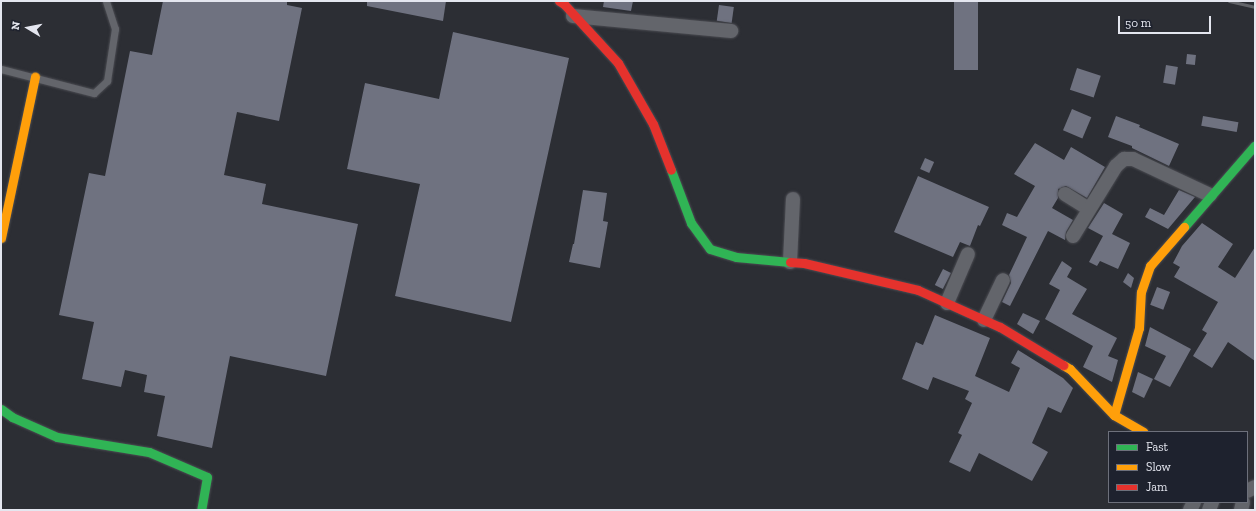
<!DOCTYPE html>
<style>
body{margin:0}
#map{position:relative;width:1256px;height:511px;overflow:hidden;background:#2c2e34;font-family:"Zilla Slab",serif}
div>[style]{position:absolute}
.building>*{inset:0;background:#6f7280;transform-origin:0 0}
.roads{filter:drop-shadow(0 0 1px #4b4c52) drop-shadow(0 0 1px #4b4c52)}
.lane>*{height:7px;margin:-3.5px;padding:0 3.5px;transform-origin:3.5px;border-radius:3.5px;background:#63656b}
.street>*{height:14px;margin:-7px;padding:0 7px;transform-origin:7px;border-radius:7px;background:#63656b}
.fast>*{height:9px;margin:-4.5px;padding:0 4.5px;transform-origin:4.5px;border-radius:4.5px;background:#30b455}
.slow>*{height:9px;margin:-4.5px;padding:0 4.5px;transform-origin:4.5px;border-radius:4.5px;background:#ff9f0a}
.jam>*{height:9px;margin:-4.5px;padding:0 4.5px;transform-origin:4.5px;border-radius:4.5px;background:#e5322d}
.rail>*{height:3px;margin:-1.5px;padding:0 1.5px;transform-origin:1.5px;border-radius:1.5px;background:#626469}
span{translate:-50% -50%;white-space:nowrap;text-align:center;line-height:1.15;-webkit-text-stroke:4px #1e222e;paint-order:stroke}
.frame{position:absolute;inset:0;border:2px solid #e4e6ef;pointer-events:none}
.legend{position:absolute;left:1108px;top:431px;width:140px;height:72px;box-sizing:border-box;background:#1e222e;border:1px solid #6d707b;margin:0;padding:5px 7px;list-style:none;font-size:12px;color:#e4e6ef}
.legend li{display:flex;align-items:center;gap:8px;height:20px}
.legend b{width:20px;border:1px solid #6d707b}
.north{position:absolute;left:8px;top:8px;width:40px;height:40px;-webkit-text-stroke:3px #1e222e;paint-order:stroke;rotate:280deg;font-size:11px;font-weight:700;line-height:16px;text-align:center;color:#e4e6ef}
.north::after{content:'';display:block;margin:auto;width:14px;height:18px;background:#e4e6ef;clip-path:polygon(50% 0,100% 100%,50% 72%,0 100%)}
.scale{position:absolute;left:1118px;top:16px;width:93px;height:18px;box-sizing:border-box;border:2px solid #e4e6ef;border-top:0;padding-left:5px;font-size:12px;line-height:14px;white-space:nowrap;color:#e4e6ef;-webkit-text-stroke:3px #1e222e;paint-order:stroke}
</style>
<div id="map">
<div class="building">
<div style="clip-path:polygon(163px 1px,287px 1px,287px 5px,302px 8px,279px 121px,237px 112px,224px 175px,266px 184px,262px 204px,358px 224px,326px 376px,230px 356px,212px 448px,157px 436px,165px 396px,144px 392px,147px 375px,125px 370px,121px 387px,82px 379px,94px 322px,59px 315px,89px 173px,105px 176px,130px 51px,152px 55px)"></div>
<div style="clip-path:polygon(367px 1px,446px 1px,443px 21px,367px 6px)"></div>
<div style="clip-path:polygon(604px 1px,633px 1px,631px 11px,603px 7px)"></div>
<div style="left:954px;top:1px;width:24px;height:69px"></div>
<div style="left:719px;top:5px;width:15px;height:16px;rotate:8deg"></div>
<div style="clip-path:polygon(453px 32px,569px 58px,511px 322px,395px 296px,420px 184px,347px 169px,365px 83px,439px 99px)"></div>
<div style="left:1187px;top:54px;width:9px;height:10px;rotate:6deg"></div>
<div style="left:1166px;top:65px;width:12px;height:18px;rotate:9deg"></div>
<div style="left:1077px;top:68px;width:25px;height:23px;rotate:18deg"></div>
<div style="left:1072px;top:109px;width:21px;height:23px;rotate:23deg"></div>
<div style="clip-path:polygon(1116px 116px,1140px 125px,1139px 127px,1179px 144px,1169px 166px,1132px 148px,1132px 146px,1108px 137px)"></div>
<div style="left:1203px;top:116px;width:36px;height:10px;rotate:10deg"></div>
<div style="clip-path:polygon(1035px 143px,1064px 160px,1071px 147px,1105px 167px,1087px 198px,1066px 186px,1058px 189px,1058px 198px,1052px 208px,1073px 220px,1066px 232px,1065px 240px,1048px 231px,1010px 306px,1002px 302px,1011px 283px,1009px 275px,1027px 237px,1002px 225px,1007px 213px,1017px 217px,1035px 186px,1014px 174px)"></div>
<div style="left:925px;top:158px;width:10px;height:12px;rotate:24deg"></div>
<div style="clip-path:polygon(918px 176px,989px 207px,980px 226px,978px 225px,970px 246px,960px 242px,953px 257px,894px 232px)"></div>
<div style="clip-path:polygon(583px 190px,607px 193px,603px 221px,608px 222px,600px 268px,569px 262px,573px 244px,574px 244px)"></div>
<div style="clip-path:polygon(1179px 190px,1195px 197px,1168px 229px,1145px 217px,1150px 208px,1164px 215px)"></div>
<div style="clip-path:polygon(1104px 203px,1123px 214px,1112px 234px,1130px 243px,1118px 269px,1100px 261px,1097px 266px,1089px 262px,1103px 236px,1088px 228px)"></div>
<div style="clip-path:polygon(1202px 223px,1233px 244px,1218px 267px,1235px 278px,1255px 247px,1255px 361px,1228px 342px,1212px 368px,1193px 356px,1207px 333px,1202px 330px,1218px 302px,1174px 277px,1180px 267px,1173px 263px,1182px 246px)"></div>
<div style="clip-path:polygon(1062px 261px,1072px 268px,1067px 277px,1087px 289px,1072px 314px,1117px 338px,1108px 356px,1118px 360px,1112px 382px,1083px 367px,1093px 346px,1045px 319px,1060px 290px,1049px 284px)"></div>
<div style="left:943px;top:269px;width:9px;height:18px;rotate:27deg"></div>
<div style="clip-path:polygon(1128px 273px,1134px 278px,1131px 288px,1123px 282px)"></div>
<div style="left:1157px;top:287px;width:14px;height:19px;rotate:21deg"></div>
<div style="clip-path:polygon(1023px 313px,1040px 321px,1033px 334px,1017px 324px)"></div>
<div style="clip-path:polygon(935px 315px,990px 338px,975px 376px,1009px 392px,1020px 368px,1011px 363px,1018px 350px,1063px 378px,1073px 388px,1061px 413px,1048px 407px,1032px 443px,1048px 452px,1032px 481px,979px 453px,970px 472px,949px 462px,962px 435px,958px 433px,972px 403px,965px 399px,969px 391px,933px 377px,928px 390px,902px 379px,916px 342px,923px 345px)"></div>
<div style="clip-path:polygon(1150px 327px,1191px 349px,1170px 387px,1154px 379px,1166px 356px,1145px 346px)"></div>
<div style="clip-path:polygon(1138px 372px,1153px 379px,1144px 398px,1132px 392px)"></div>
</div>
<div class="roads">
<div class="lane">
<div style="left:1px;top:69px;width:96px;rotate:14.5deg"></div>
<div style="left:94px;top:93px;width:18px;rotate:-43deg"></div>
<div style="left:107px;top:81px;width:53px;rotate:-81.3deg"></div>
<div style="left:115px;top:29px;width:29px;rotate:-108deg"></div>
</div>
<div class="street">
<div style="left:573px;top:16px;width:159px;rotate:5.4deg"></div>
<div style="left:1065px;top:194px;width:28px;rotate:32deg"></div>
<div style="left:1073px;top:236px;width:82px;rotate:-58.4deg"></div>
<div style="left:1116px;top:166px;width:11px;rotate:-41deg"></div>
<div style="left:1124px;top:159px;width:9px"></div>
<div style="left:1133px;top:159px;width:85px;rotate:25.1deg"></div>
<div style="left:790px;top:262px;width:63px;rotate:-87.3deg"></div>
<div style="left:947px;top:303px;width:53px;rotate:-66.8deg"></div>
<div style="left:984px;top:320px;width:44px;rotate:-64.6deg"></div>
<div style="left:1247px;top:491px;width:9px;rotate:-27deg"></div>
<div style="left:1190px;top:510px;width:9px;rotate:-63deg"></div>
<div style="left:1209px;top:510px;width:9px;rotate:-69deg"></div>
<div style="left:1241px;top:510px;width:8px;rotate:-76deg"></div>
</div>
<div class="fast">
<div style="left:671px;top:170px;width:57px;rotate:69.3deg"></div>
<div style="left:691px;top:223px;width:32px;rotate:54deg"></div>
<div style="left:710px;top:249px;width:27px;rotate:17deg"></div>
<div style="left:736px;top:257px;width:54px;rotate:5.3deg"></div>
<div style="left:1184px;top:227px;width:108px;rotate:-49.1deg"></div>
<div style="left:1px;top:409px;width:14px;rotate:36deg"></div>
<div style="left:12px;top:417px;width:49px;rotate:24deg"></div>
<div style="left:57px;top:437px;width:93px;rotate:9.3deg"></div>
<div style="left:149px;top:452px;width:63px;rotate:23.3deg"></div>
<div style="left:207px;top:477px;width:34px;rotate:100deg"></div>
</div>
<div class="slow">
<div style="left:1px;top:238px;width:165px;rotate:-78.1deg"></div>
<div style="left:1063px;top:365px;width:8px;rotate:30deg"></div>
<div style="left:1070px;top:369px;width:64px;rotate:46.3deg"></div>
<div style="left:1114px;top:415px;width:34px;rotate:30deg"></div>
<div style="left:1114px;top:415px;width:91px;rotate:-74deg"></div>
<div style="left:1139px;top:328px;width:36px;rotate:-87deg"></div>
<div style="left:1141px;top:292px;width:28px;rotate:-71deg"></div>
<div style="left:1150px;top:266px;width:52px;rotate:-48.9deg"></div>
</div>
<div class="jam">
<div style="left:559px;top:1px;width:6px;rotate:31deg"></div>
<div style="left:564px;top:4px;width:80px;rotate:47.5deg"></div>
<div style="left:618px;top:63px;width:70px;rotate:60.2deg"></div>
<div style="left:653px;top:124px;width:49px;rotate:68.6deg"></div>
<div style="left:790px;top:262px;width:14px;rotate:4deg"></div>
<div style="left:804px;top:263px;width:117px;rotate:13.3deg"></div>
<div style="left:918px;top:290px;width:90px;rotate:24.3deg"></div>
<div style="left:1000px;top:327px;width:74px;rotate:31.1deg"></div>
</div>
</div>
<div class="rail">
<div style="left:1229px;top:1px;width:27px;rotate:13deg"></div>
</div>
<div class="frame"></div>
<ul class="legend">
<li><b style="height:5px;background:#30b455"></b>Fast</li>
<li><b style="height:5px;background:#ff9f0a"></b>Slow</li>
<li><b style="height:5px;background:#e5322d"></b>Jam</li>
</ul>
<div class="north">N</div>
<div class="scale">50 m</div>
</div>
